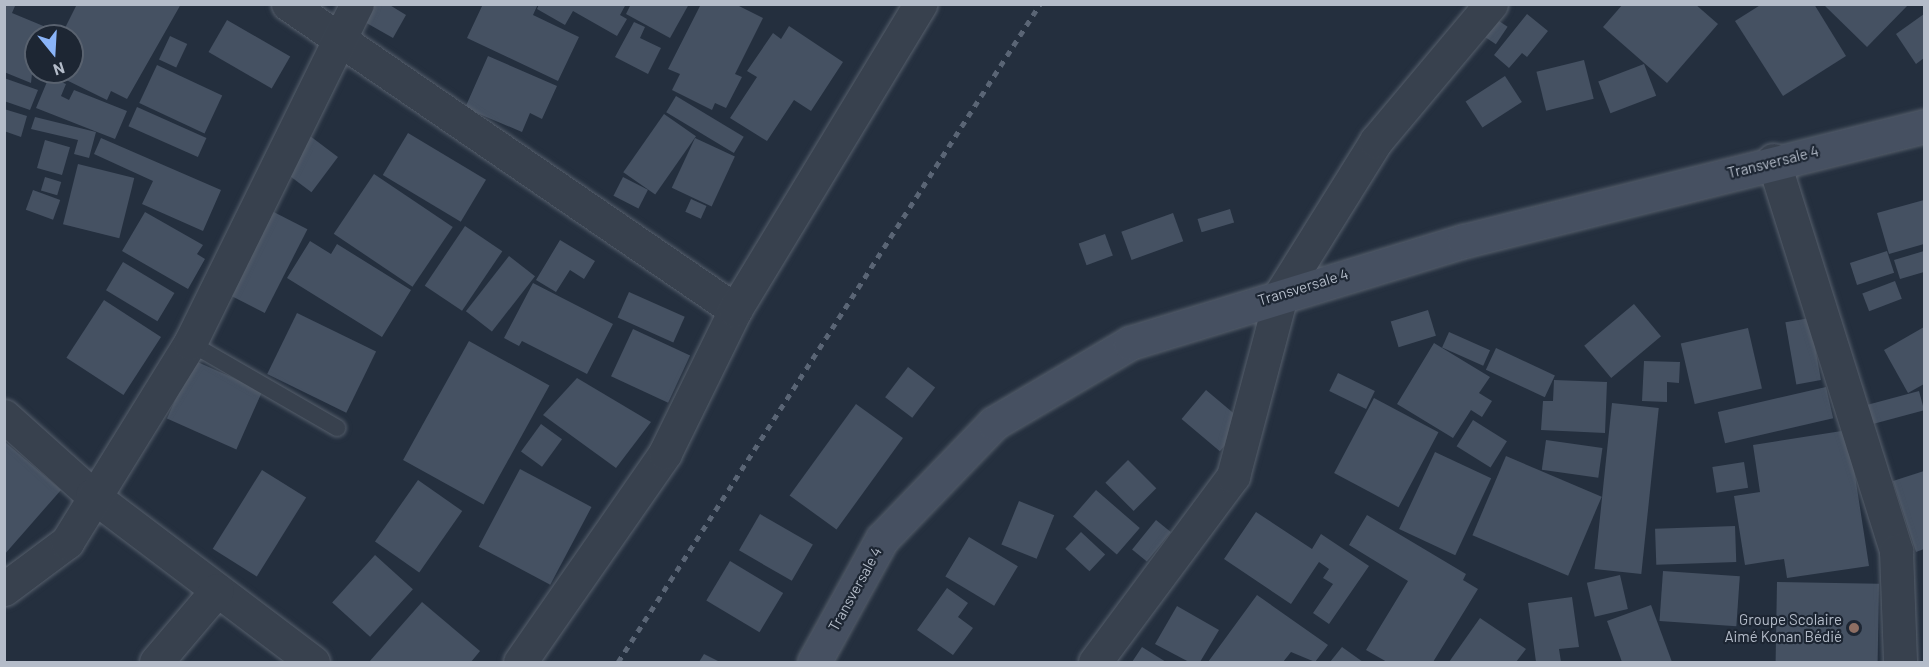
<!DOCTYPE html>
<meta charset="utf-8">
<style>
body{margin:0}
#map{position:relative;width:1929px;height:667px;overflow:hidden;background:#242f3e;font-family:Barlow,sans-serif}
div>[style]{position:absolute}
.building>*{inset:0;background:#455162;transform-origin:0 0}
.roads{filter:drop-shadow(0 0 2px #565f6c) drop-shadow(0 0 2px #565f6c)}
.lane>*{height:16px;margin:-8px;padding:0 8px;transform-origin:8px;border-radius:8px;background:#38414e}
.street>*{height:33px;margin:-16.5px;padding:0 16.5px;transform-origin:16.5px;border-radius:16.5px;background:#38414e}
.secondary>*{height:33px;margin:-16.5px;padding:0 16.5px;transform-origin:16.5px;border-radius:16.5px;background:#465061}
.rail>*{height:4.5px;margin-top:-2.25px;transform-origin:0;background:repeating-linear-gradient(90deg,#5a6575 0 6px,transparent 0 12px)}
.dots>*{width:16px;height:16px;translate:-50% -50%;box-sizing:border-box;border:3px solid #1d2633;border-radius:50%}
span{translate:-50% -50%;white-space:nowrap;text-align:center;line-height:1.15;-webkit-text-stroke:4.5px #1d2633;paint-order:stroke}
.street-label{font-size:15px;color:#b4bcc9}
.poi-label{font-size:15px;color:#b4bcc9}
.right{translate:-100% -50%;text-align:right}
.frame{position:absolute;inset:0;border:6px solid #b4bcc9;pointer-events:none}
.north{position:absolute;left:24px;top:24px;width:60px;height:60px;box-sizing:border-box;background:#1d2633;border:2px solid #59626f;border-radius:50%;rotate:162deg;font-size:16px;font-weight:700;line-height:24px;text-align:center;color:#b4bcc9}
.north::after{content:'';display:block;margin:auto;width:21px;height:27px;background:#8ab4f8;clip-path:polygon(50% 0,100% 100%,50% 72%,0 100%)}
</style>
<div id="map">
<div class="building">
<div style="clip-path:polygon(4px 4px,15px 6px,12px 13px,53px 30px,51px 36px,36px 36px,31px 83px,4px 72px)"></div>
<div style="clip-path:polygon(77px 4px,181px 4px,127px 99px,111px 91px,107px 100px,50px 72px,72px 72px,72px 36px,61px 36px)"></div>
<div style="clip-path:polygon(373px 4px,388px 4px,406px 15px,393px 38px,363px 21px)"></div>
<div style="clip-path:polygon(483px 4px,538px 4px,533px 15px,579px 37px,558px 81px,467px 38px)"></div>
<div style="clip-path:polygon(539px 4px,626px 4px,620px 15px,627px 19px,617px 36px,573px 11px,565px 25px,537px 9px)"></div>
<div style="clip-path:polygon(631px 4px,689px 4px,670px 38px,626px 14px)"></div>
<div style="clip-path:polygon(701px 4px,735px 4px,763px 18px,735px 74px,742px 77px,726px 108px,715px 103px,712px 110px,672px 90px,680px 74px,668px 69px)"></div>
<div style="clip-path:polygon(1623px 4px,1695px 4px,1718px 24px,1667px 83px,1603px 27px)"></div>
<div style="clip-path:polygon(1762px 4px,1814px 4px,1846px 56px,1783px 96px,1735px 21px)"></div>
<div style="clip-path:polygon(1823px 4px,1909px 4px,1867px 47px)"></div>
<div style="clip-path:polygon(1527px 14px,1548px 31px,1527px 57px,1522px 53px,1509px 68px,1494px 55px)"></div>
<div style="clip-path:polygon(1924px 14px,1924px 58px,1916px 64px,1896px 34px)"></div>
<div style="left:1496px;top:19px;width:14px;height:21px;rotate:34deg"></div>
<div style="left:227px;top:20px;width:73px;height:37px;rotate:30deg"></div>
<div style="clip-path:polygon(634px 22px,645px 27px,640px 38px,661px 48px,648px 74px,615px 57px)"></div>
<div style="clip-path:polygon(789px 26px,843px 62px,811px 111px,794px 100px,767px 141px,730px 118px,757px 77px,747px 71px,773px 33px,781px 39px)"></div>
<div style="left:170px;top:36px;width:19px;height:26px;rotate:25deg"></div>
<div style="clip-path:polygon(488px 56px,557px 86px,542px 119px,530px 113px,522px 132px,465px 108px)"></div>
<div style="left:1584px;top:60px;width:40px;height:49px;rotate:76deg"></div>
<div style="left:1644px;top:64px;width:34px;height:49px;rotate:69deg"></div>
<div style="left:157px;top:65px;width:72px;height:42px;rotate:25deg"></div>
<div style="left:1505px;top:76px;width:31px;height:47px;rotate:57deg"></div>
<div style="clip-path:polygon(49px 77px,66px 84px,61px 96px,69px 100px,74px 90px,127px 111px,115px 139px,36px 108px)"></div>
<div style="clip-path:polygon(4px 78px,38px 90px,30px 110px,4px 101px)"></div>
<div style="left:676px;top:96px;width:79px;height:19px;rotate:31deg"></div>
<div style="left:137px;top:107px;width:76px;height:21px;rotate:24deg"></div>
<div style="clip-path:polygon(4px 109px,27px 116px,21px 137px,4px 131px)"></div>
<div style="left:664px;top:114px;width:39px;height:71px;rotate:35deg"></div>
<div style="clip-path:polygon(35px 117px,96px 132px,89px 158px,74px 154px,78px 140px,31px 129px)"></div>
<div style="left:408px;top:133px;width:91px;height:49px;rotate:31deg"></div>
<div style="left:310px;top:136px;width:35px;height:44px;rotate:37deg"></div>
<div style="clip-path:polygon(101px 138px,221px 190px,203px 231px,142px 204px,153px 181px,94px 154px)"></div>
<div style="left:695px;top:138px;width:44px;height:55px;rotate:25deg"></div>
<div style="left:45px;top:140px;width:26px;height:29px;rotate:16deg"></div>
<div style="left:78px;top:164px;width:58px;height:62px;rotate:14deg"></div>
<div style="left:374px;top:174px;width:95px;height:72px;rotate:34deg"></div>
<div style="left:45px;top:177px;width:17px;height:14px;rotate:17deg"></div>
<div style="left:623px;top:177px;width:28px;height:21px;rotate:27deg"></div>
<div style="left:33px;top:190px;width:29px;height:21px;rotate:20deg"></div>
<div style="left:691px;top:199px;width:17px;height:14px;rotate:24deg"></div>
<div style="clip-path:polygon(1924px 200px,1924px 244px,1889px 254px,1877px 213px)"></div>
<div style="left:262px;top:206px;width:51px;height:94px;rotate:27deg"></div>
<div style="left:1230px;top:209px;width:14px;height:34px;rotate:73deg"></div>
<div style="clip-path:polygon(145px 212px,203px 245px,197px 254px,205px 259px,188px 289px,122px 251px)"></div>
<div style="left:1173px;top:213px;width:30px;height:55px;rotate:70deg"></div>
<div style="left:465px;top:226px;width:45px;height:72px;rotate:34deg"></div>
<div style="left:1105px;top:234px;width:23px;height:28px;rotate:70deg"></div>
<div style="clip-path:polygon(560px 240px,595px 261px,584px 279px,570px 270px,556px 292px,536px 280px)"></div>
<div style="clip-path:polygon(310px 241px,331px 254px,337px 244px,411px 290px,382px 337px,287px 278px)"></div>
<div style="left:1887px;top:251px;width:23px;height:39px;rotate:72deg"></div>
<div style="clip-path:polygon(1924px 251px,1924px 272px,1900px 279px,1894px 260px)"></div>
<div style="left:509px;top:256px;width:33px;height:70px;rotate:38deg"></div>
<div style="left:123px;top:262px;width:60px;height:33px;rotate:31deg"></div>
<div style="left:1895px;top:281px;width:19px;height:35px;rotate:69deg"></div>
<div style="clip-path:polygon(533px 283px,613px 324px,587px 374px,522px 341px,519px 346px,504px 338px)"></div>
<div style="left:629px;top:292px;width:61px;height:28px;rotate:24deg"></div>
<div style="left:104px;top:300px;width:68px;height:69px;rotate:33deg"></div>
<div style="left:1634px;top:304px;width:42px;height:65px;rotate:50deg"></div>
<div style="left:1428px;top:310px;width:27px;height:39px;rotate:73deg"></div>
<div style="left:297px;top:313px;width:88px;height:68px;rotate:26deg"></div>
<div style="left:1810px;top:318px;width:63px;height:25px;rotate:80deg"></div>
<div style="clip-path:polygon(1924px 327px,1924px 384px,1908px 393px,1884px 350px)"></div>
<div style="left:1748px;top:328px;width:62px;height:69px;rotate:77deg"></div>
<div style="left:633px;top:329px;width:63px;height:52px;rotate:25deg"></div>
<div style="left:1449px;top:332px;width:45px;height:17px;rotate:24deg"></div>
<div style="left:469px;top:341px;width:92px;height:136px;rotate:29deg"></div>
<div style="clip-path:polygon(1434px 343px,1490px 377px,1479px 393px,1492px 401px,1482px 417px,1471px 410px,1453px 438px,1397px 404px)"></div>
<div style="left:1496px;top:348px;width:65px;height:24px;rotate:25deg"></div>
<div style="left:193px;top:360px;width:76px;height:64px;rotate:24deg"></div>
<div style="clip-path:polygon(1644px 361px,1680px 362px,1679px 383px,1667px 382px,1667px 402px,1642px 401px)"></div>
<div style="left:908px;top:367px;width:34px;height:38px;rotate:37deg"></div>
<div style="left:1338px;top:373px;width:41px;height:20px;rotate:26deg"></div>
<div style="clip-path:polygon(577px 378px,651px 422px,616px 468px,543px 415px)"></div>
<div style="clip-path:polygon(1554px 380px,1607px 382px,1605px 433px,1541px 430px,1543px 401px,1553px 401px)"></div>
<div style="left:1826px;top:387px;width:32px;height:111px;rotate:77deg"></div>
<div style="left:1206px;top:390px;width:50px;height:38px;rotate:40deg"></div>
<div style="left:1919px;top:391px;width:20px;height:55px;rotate:75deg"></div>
<div style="left:1374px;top:398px;width:73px;height:85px;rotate:28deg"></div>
<div style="left:1612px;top:403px;width:47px;height:167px;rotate:6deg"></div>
<div style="left:856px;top:404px;width:58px;height:113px;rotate:36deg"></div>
<div style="left:1473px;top:420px;width:40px;height:31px;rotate:32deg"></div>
<div style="left:541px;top:424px;width:26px;height:34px;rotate:36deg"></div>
<div style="clip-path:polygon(1848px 430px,1869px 566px,1787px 578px,1784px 559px,1745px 565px,1734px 496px,1760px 492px,1753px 445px)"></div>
<div style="left:1546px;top:440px;width:57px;height:30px;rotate:8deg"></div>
<div style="clip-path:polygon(4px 441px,61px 490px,4px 555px)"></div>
<div style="left:1435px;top:452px;width:62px;height:85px;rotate:25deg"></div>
<div style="left:1506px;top:456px;width:104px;height:86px;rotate:23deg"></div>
<div style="left:1128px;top:460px;width:40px;height:32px;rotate:45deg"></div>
<div style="left:1744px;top:462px;width:26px;height:32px;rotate:81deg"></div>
<div style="left:520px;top:469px;width:81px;height:88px;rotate:28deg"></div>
<div style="left:262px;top:470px;width:52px;height:93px;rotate:32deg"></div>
<div style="clip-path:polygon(1924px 471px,1924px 549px,1916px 552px,1893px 481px)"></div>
<div style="left:418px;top:480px;width:54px;height:75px;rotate:35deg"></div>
<div style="left:1096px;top:490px;width:58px;height:35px;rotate:41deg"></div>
<div style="left:1019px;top:501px;width:38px;height:47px;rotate:22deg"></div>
<div style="clip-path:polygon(1256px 512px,1312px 549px,1321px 534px,1369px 566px,1329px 624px,1313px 613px,1333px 584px,1323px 578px,1329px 569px,1319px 562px,1291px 604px,1224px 559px)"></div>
<div style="left:760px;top:514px;width:61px;height:42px;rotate:30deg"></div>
<div style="clip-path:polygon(1367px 515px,1466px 574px,1463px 580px,1478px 589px,1433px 662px,1387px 662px,1366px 650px,1408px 581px,1349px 545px)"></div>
<div style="left:1156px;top:520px;width:19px;height:38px;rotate:39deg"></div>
<div style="left:1735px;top:526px;width:36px;height:80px;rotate:88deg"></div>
<div style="left:1081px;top:532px;width:33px;height:23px;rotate:43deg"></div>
<div style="left:969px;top:537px;width:57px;height:46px;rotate:31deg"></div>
<div style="left:375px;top:555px;width:51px;height:64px;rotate:42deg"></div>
<div style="left:730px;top:561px;width:62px;height:46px;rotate:31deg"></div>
<div style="left:1663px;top:571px;width:77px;height:50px;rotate:4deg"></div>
<div style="left:1620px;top:575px;width:35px;height:34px;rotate:77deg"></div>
<div style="left:1777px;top:582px;width:102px;height:80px;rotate:1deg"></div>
<div style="clip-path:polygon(947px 588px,968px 603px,958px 617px,973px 628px,953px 655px,917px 630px)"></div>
<div style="clip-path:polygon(1257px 595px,1328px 645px,1315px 662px,1291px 652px,1283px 662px,1208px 662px)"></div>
<div style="clip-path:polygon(1572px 597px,1579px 647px,1559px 649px,1561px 662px,1536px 662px,1528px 603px)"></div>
<div style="clip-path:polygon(422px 602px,480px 651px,471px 662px,369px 662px)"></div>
<div style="clip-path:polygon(1651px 605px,1672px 662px,1622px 662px,1607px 621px)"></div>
<div style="clip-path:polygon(1177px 606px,1219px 630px,1200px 662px,1189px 662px,1155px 644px)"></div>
<div style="clip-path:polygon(1480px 618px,1526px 649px,1516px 662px,1449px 662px)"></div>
<div style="clip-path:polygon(1142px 647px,1166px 662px,1132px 662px)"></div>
<div style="clip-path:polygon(1342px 647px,1363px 662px,1330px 662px)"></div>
<div style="clip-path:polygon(704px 654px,720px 662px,699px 662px)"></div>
</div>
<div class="roads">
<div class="lane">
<div style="left:190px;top:343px;width:170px;rotate:30deg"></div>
</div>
<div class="street">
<div style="left:288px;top:4px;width:542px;rotate:34.39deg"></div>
<div style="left:1773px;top:160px;width:410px;rotate:72.5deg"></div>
<div style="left:1896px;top:551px;width:111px;rotate:87.9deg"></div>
<div style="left:4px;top:416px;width:118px;rotate:41.9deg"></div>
<div style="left:92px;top:495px;width:277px;rotate:37.1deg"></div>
<div style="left:4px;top:589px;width:79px;rotate:-36.7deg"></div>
<div style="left:67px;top:542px;width:234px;rotate:-58.3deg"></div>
<div style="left:190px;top:343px;width:378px;rotate:-63.8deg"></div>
<div style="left:156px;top:662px;width:94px;rotate:-49.7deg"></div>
<div style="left:520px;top:662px;width:254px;rotate:-55.2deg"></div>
<div style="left:665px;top:453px;width:159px;rotate:-63.9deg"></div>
<div style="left:735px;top:310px;width:358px;rotate:-58.8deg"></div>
<div style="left:1095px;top:662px;width:232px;rotate:-53.4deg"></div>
<div style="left:1233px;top:476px;width:190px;rotate:-75.1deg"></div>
<div style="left:1282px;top:292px;width:178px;rotate:-58.1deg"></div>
<div style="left:1376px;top:141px;width:179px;rotate:-50deg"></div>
</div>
<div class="secondary">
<div style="left:814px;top:662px;width:141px;rotate:-61.1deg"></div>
<div style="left:882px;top:539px;width:161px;rotate:-46deg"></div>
<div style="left:994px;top:423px;width:158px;rotate:-30.5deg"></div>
<div style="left:1130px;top:343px;width:349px;rotate:-17deg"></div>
<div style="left:1464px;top:241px;width:474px;rotate:-14deg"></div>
</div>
</div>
<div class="rail">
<div style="left:618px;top:662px;width:782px;rotate:-57.33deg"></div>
</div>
<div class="dots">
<div style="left:1854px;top:628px;background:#8d6e63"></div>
</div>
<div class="street-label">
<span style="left:1773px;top:162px;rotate:-14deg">Transversale 4</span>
<span style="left:1303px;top:287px;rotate:-17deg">Transversale 4</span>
<span style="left:855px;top:589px;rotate:-61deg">Transversale 4</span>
</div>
<div class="poi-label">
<span class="right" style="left:1842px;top:628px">Groupe Scolaire<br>Aimé Konan Bédié</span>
</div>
<div class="frame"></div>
<div class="north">N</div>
</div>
